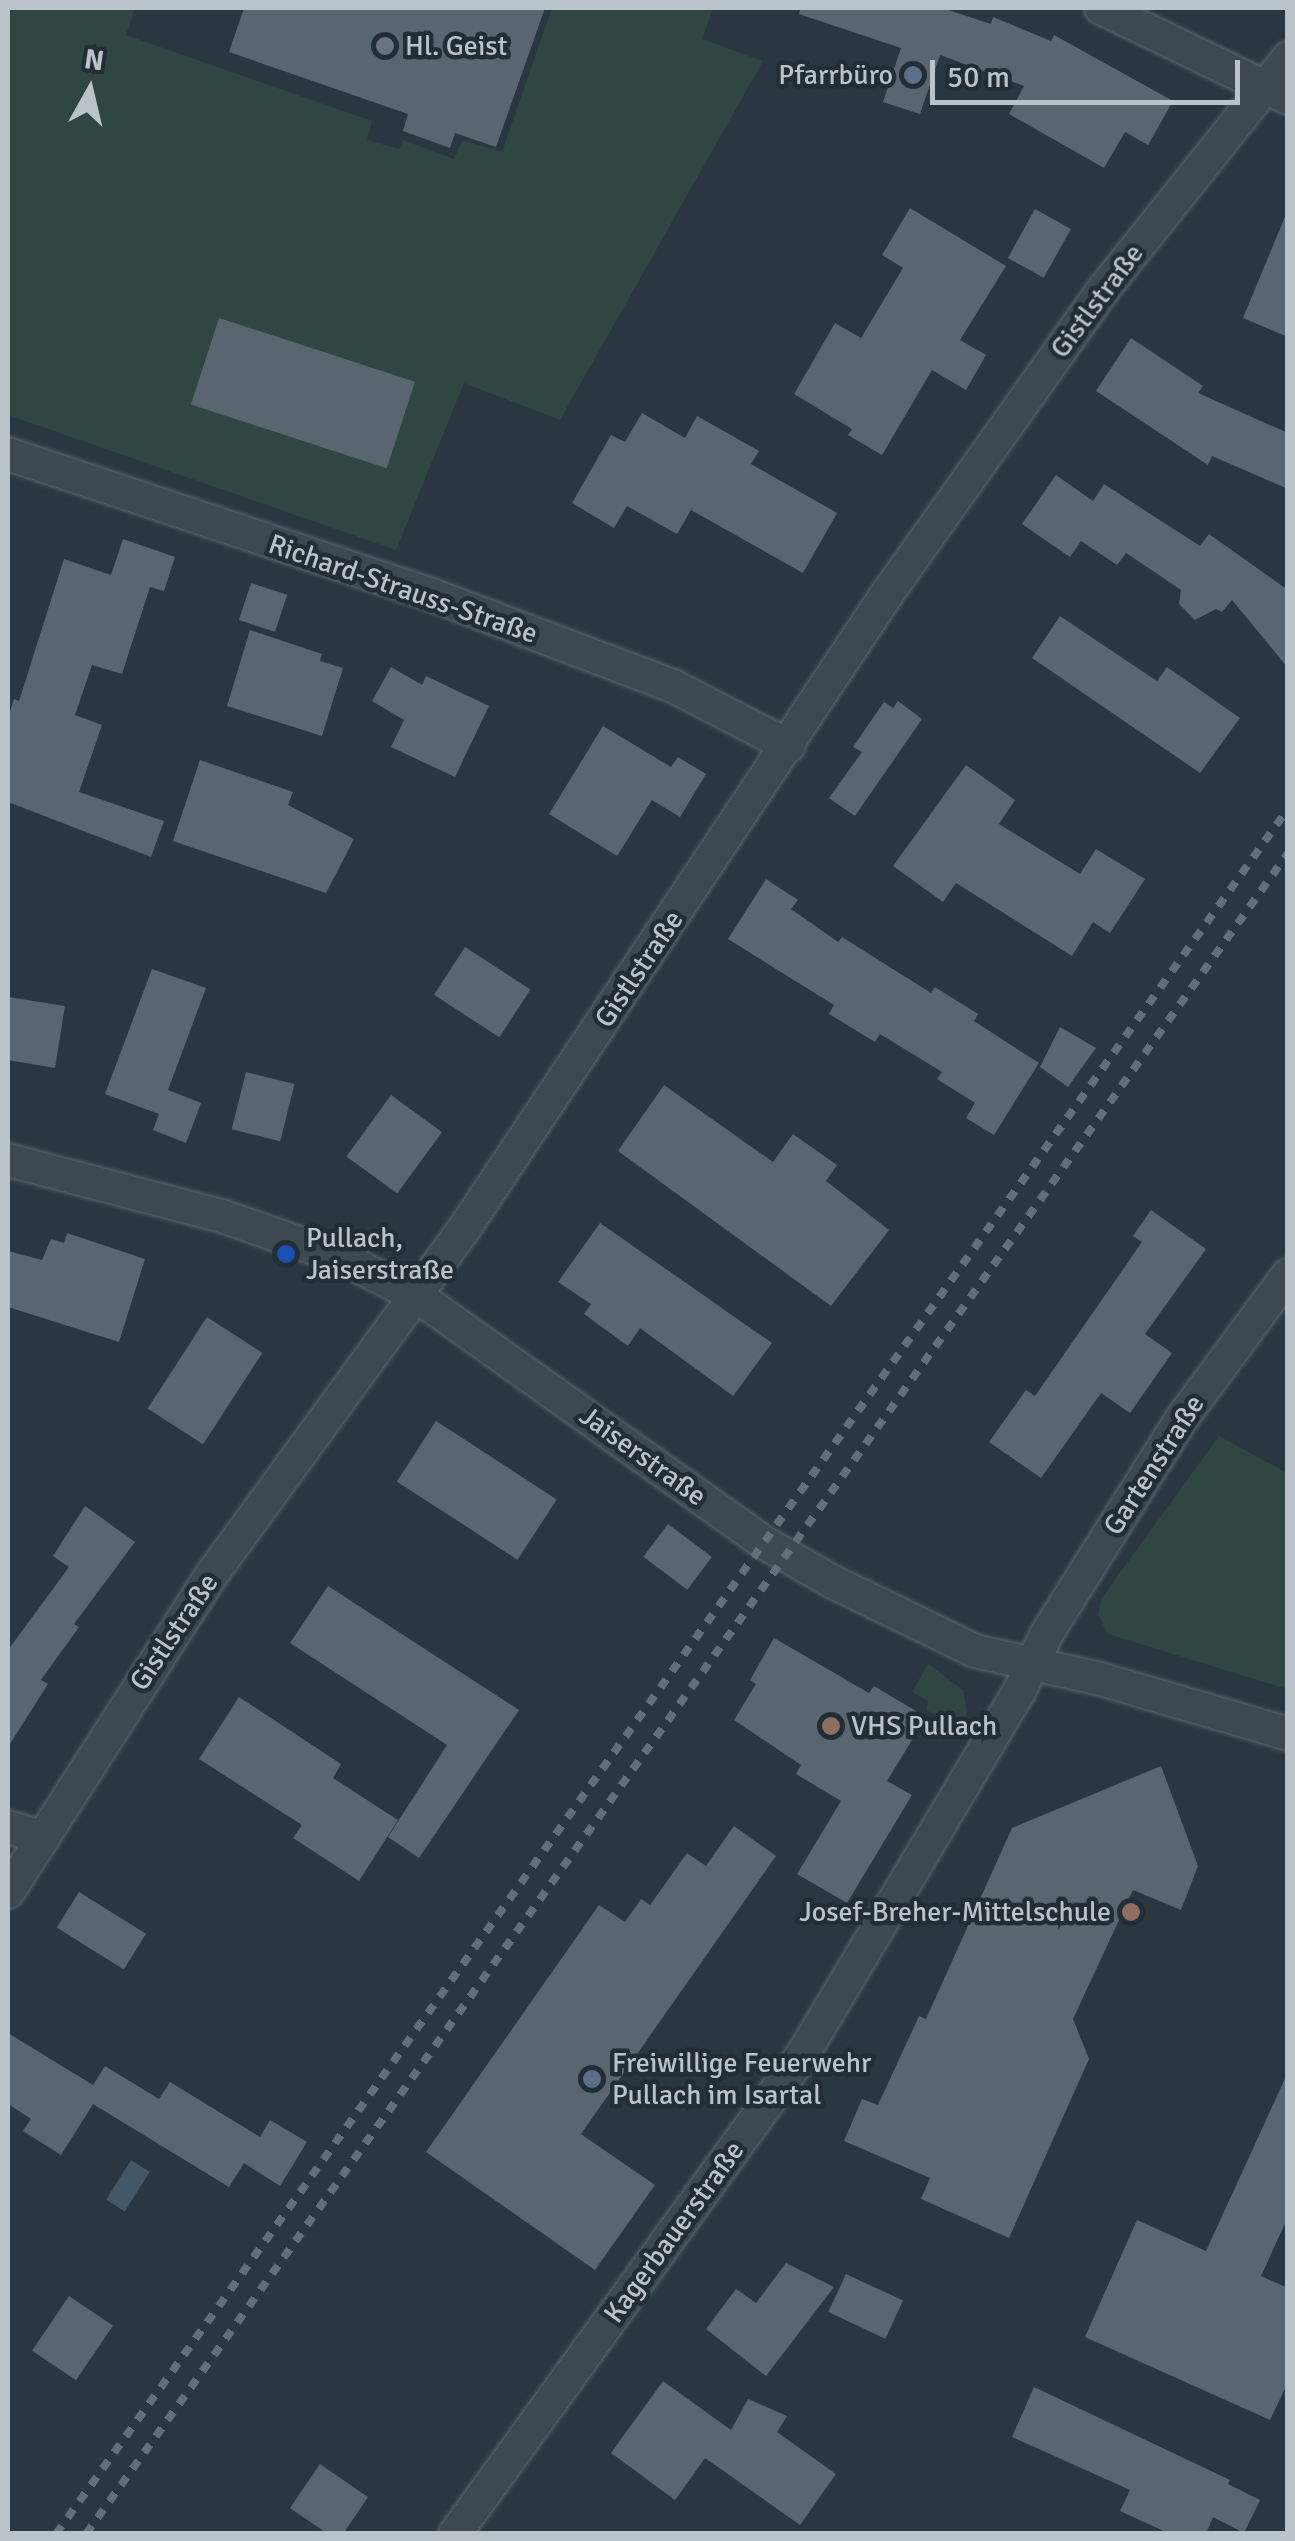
<!DOCTYPE html>
<meta charset="utf-8">
<style>
body{margin:0}
#map{position:relative;width:1295px;height:2541px;overflow:hidden;background:#2a3740;font-family:Signika,sans-serif}
div>[style]{position:absolute}
.green>*{inset:0;background:#304643}
.water>*{inset:0;background:#425767;transform-origin:0 0}
.building>*{inset:0;background:#59656f;transform-origin:0 0}
.roads{filter:drop-shadow(0 0 2px #5c666d) drop-shadow(0 0 2px #5c666d)}
.minor>*{height:32px;margin:-16px;padding:0 16px;transform-origin:16px;border-radius:16px;background:#3e4850}
.rail>*{height:8px;margin-top:-4px;transform-origin:0;background:repeating-linear-gradient(90deg,#636f78 0 10px,transparent 0 20px)}
.dots>*{width:28px;height:28px;translate:-50% -50%;box-sizing:border-box;border:5px solid #232d35;border-radius:50%}
span{translate:-50% -50%;white-space:nowrap;text-align:center;line-height:1.15;-webkit-text-stroke:9px #232d35;paint-order:stroke}
.poi-label{font-size:28px;color:#bbc3ca}
.left{translate:0 -50%;text-align:left}
.right{translate:-100% -50%;text-align:right}
.street-label{font-size:28px;color:#bbc3ca}
.frame{position:absolute;inset:0;border:10px solid #bbc3ca;pointer-events:none}
.north{position:absolute;left:40px;top:40px;width:100px;height:100px;-webkit-text-stroke:8px #232d35;paint-order:stroke;rotate:8deg;font-size:28px;font-weight:700;line-height:40px;text-align:center;color:#bbc3ca}
.north::after{content:'';display:block;margin:auto;width:35px;height:45px;background:#bbc3ca;clip-path:polygon(50% 0,100% 100%,50% 72%,0 100%)}
.scale{position:absolute;left:930px;top:60px;width:310px;height:45px;box-sizing:border-box;border:5px solid #bbc3ca;border-top:0;padding-left:12px;font-size:30px;line-height:35px;white-space:nowrap;color:#bbc3ca;-webkit-text-stroke:8px #232d35;paint-order:stroke}
</style>
<div id="map">
<div class="green">
<div style="clip-path:polygon(8px 8px,135px 8px,126px 35px,372px 121px,367px 140px,399px 149px,403px 140px,454px 159px,462px 140px,502px 152px,552px 8px,707px 8px,713px 9px,702px 39px,763px 61px,560px 420px,464px 383px,396px 550px,8px 415px)"></div>
<div style="clip-path:polygon(1219px 1436px,1287px 1473px,1287px 1689px,1108px 1634px,1098px 1615px,1101px 1599px)"></div>
<div style="clip-path:polygon(928px 1664px,963px 1690px,967px 1712px,962px 1728px,926px 1710px,928px 1701px,912px 1692px)"></div>
</div>
<div class="water">
<div style="left:131px;top:2160px;width:22px;height:47px;rotate:32deg"></div>
</div>
<div class="building">
<div style="clip-path:polygon(244px 8px,545px 8px,496px 147px,455px 133px,450px 148px,403px 131px,408px 114px,229px 52px)"></div>
<div style="clip-path:polygon(800px 8px,942px 8px,991px 24px,993px 17px,1051px 41px,1054px 35px,1173px 101px,1148px 145px,1125px 132px,1104px 168px,1009px 114px,1024px 86px,940px 55px,920px 114px,883px 102px,901px 48px,799px 14px)"></div>
<div style="clip-path:polygon(910px 208px,1006px 266px,960px 340px,986px 355px,966px 390px,932px 370px,882px 455px,848px 435px,852px 429px,794px 394px,835px 323px,861px 338px,903px 268px,882px 255px)"></div>
<div style="left:1035px;top:209px;width:41px;height:56px;rotate:29deg"></div>
<div style="clip-path:polygon(1287px 212px,1288px 212px,1288px 337px,1243px 318px)"></div>
<div style="left:219px;top:318px;width:206px;height:91px;rotate:18deg"></div>
<div style="clip-path:polygon(1131px 338px,1203px 386px,1198px 393px,1288px 433px,1288px 489px,1212px 456px,1208px 465px,1096px 391px)"></div>
<div style="clip-path:polygon(642px 413px,685px 438px,697px 416px,759px 451px,751px 464px,837px 513px,803px 573px,691px 510px,677px 534px,627px 506px,614px 528px,572px 503px,611px 435px,625px 442px)"></div>
<div style="clip-path:polygon(1056px 475px,1093px 501px,1104px 484px,1200px 546px,1209px 534px,1288px 590px,1288px 668px,1232px 600px,1222px 612px,1216px 609px,1195px 620px,1179px 604px,1181px 590px,1126px 553px,1117px 565px,1081px 541px,1070px 557px,1022px 524px)"></div>
<div style="clip-path:polygon(123px 539px,175px 557px,164px 591px,150px 587px,122px 674px,92px 665px,75px 715px,102px 725px,79px 792px,164px 821px,151px 857px,8px 802px,8px 717px,14px 699px,19px 701px,64px 559px,111px 575px)"></div>
<div style="left:251px;top:583px;width:38px;height:39px;rotate:18deg"></div>
<div style="clip-path:polygon(1060px 616px,1157px 681px,1167px 667px,1240px 718px,1200px 773px,1032px 658px)"></div>
<div style="clip-path:polygon(250px 630px,322px 654px,320px 661px,343px 668px,322px 736px,227px 706px)"></div>
<div style="clip-path:polygon(391px 667px,422px 685px,426px 676px,489px 706px,455px 777px,391px 747px,404px 720px,372px 701px)"></div>
<div style="clip-path:polygon(898px 701px,922px 719px,855px 816px,829px 798px,862px 752px,853px 747px,884px 702px,893px 708px)"></div>
<div style="clip-path:polygon(603px 726px,671px 767px,678px 757px,706px 774px,680px 817px,652px 800px,617px 856px,549px 814px)"></div>
<div style="clip-path:polygon(200px 760px,293px 792px,288px 805px,354px 839px,326px 893px,173px 841px)"></div>
<div style="clip-path:polygon(966px 765px,1015px 800px,999px 824px,1080px 874px,1096px 849px,1145px 879px,1110px 933px,1093px 922px,1072px 956px,956px 883px,943px 902px,893px 866px)"></div>
<div style="clip-path:polygon(766px 879px,798px 900px,791px 909px,838px 942px,842px 937px,931px 993px,935px 987px,978px 1014px,974px 1021px,1039px 1063px,994px 1135px,966px 1118px,975px 1103px,937px 1079px,942px 1072px,880px 1034px,875px 1042px,829px 1014px,834px 1005px,728px 939px)"></div>
<div style="left:465px;top:947px;width:78px;height:57px;rotate:33deg"></div>
<div style="clip-path:polygon(152px 969px,206px 988px,168px 1090px,201px 1103px,186px 1143px,153px 1130px,159px 1114px,105px 1094px)"></div>
<div style="clip-path:polygon(8px 997px,65px 1006px,55px 1068px,8px 1060px)"></div>
<div style="clip-path:polygon(1060px 1027px,1096px 1048px,1068px 1087px,1040px 1067px)"></div>
<div style="left:246px;top:1072px;width:50px;height:59px;rotate:14deg"></div>
<div style="clip-path:polygon(664px 1085px,773px 1162px,793px 1134px,837px 1165px,826px 1181px,889px 1230px,831px 1306px,618px 1151px)"></div>
<div style="left:391px;top:1095px;width:63px;height:76px;rotate:36deg"></div>
<div style="clip-path:polygon(1151px 1210px,1206px 1249px,1145px 1334px,1172px 1353px,1130px 1413px,1101px 1393px,1041px 1478px,989px 1442px,1026px 1390px,1035px 1396px,1142px 1242px,1133px 1236px)"></div>
<div style="clip-path:polygon(600px 1223px,772px 1343px,733px 1396px,640px 1328px,628px 1346px,584px 1314px,591px 1304px,558px 1282px)"></div>
<div style="clip-path:polygon(67px 1233px,145px 1259px,119px 1342px,8px 1307px,8px 1251px,42px 1260px,51px 1239px,64px 1243px)"></div>
<div style="left:207px;top:1317px;width:66px;height:109px;rotate:33deg"></div>
<div style="left:436px;top:1421px;width:144px;height:72px;rotate:33deg"></div>
<div style="clip-path:polygon(85px 1506px,135px 1542px,74px 1624px,79px 1627px,41px 1680px,48px 1684px,8px 1747px,8px 1650px,69px 1567px,53px 1556px)"></div>
<div style="left:668px;top:1524px;width:55px;height:41px;rotate:37deg"></div>
<div style="clip-path:polygon(328px 1586px,519px 1710px,419px 1858px,388px 1837px,447px 1745px,290px 1643px)"></div>
<div style="clip-path:polygon(774px 1638px,869px 1693px,874px 1686px,926px 1717px,887px 1781px,912px 1795px,847px 1903px,797px 1874px,841px 1801px,796px 1774px,801px 1765px,734px 1720px,756px 1684px,750px 1680px)"></div>
<div style="clip-path:polygon(239px 1697px,341px 1764px,333px 1778px,398px 1820px,359px 1881px,293px 1838px,302px 1825px,199px 1759px)"></div>
<div style="clip-path:polygon(1161px 1766px,1198px 1866px,1181px 1910px,1133px 1890px,1073px 2019px,1089px 2059px,1009px 2238px,921px 2199px,930px 2178px,844px 2141px,862px 2099px,878px 2105px,919px 2016px,926px 2019px,1012px 1828px)"></div>
<div style="clip-path:polygon(734px 1826px,776px 1856px,581px 2134px,655px 2185px,595px 2270px,426px 2152px,599px 1905px,625px 1922px,641px 1899px,650px 1905px,687px 1853px,706px 1866px)"></div>
<div style="left:79px;top:1892px;width:79px;height:42px;rotate:32deg"></div>
<div style="clip-path:polygon(8px 2033px,93px 2085px,105px 2066px,159px 2099px,170px 2082px,260px 2137px,270px 2120px,307px 2142px,280px 2186px,244px 2163px,229px 2187px,93px 2104px,61px 2155px,23px 2131px,31px 2119px,8px 2104px)"></div>
<div style="clip-path:polygon(1288px 2072px,1288px 2217px,1261px 2276px,1288px 2288px,1288px 2382px,1270px 2420px,1085px 2337px,1137px 2220px,1206px 2251px)"></div>
<div style="clip-path:polygon(786px 2263px,834px 2287px,766px 2376px,706px 2329px,736px 2289px,756px 2303px)"></div>
<div style="left:846px;top:2274px;width:63px;height:42px;rotate:25deg"></div>
<div style="left:69px;top:2296px;width:53px;height:66px;rotate:34deg"></div>
<div style="clip-path:polygon(663px 2381px,731px 2430px,748px 2399px,787px 2416px,777px 2432px,836px 2474px,800px 2525px,705px 2458px,675px 2500px,611px 2453px)"></div>
<div style="clip-path:polygon(1034px 2387px,1230px 2480px,1228px 2484px,1260px 2500px,1244px 2533px,1213px 2517px,1206px 2534px,1170px 2534px,1120px 2511px,1130px 2490px,1012px 2437px)"></div>
<div style="clip-path:polygon(320px 2464px,368px 2497px,343px 2534px,328px 2534px,290px 2508px)"></div>
</div>
<div class="roads">
<div class="minor">
<div style="left:1101px;top:8px;width:208px;rotate:25.7deg"></div>
<div style="left:8px;top:454px;width:447px;rotate:18.4deg"></div>
<div style="left:432px;top:595px;width:260px;rotate:20.7deg"></div>
<div style="left:675px;top:687px;width:128px;rotate:27.4deg"></div>
<div style="left:8px;top:1160px;width:221px;rotate:14.7deg"></div>
<div style="left:222px;top:1216px;width:127px;rotate:19.3deg"></div>
<div style="left:342px;top:1258px;width:84px;rotate:26.9deg"></div>
<div style="left:417px;top:1296px;width:427px;rotate:35.4deg"></div>
<div style="left:765px;top:1543px;width:76px;rotate:29.9deg"></div>
<div style="left:831px;top:1581px;width:160px;rotate:25.9deg"></div>
<div style="left:975px;top:1651px;width:125px;rotate:12.5deg"></div>
<div style="left:1097px;top:1678px;width:199px;rotate:16.3deg"></div>
<div style="left:8px;top:1827px;width:37px;rotate:17deg"></div>
<div style="left:8px;top:1892px;width:371px;rotate:-57.3deg"></div>
<div style="left:208px;top:1580px;width:434px;rotate:-53.9deg"></div>
<div style="left:464px;top:1229px;width:763px;rotate:-56.33deg"></div>
<div style="left:887px;top:594px;width:373px;rotate:-54.6deg"></div>
<div style="left:1103px;top:290px;width:297px;rotate:-51.4deg"></div>
<div style="left:455px;top:2534px;width:593px;rotate:-54.06deg"></div>
<div style="left:803px;top:2054px;width:419px;rotate:-59.2deg"></div>
<div style="left:1018px;top:1694px;width:65px;rotate:-64.6deg"></div>
<div style="left:1046px;top:1635px;width:257px;rotate:-57.9deg"></div>
<div style="left:1183px;top:1417px;width:177px;rotate:-53.5deg"></div>
</div>
</div>
<div class="rail">
<div style="left:56px;top:2534px;width:2120px;rotate:-54.47deg"></div>
<div style="left:86px;top:2534px;width:2067px;rotate:-54.43deg"></div>
</div>
<div class="dots">
<div style="left:385px;top:46px;background:#6b7280"></div>
<div style="left:913px;top:75px;background:#5c6f8a"></div>
<div style="left:286px;top:1254px;background:#1a4fb4"></div>
<div style="left:831px;top:1726px;background:#8d6e63"></div>
<div style="left:1131px;top:1912px;background:#8d6e63"></div>
<div style="left:592px;top:2079px;background:#5c6f8a"></div>
</div>
<div class="poi-label">
<span class="left" style="left:405px;top:46px">Hl. Geist</span>
<span class="right" style="left:893px;top:75px">Pfarrbüro</span>
<span class="left" style="left:306px;top:1254px">Pullach,<br>Jaiserstraße</span>
<span class="left" style="left:851px;top:1726px">VHS Pullach</span>
<span class="right" style="left:1111px;top:1912px">Josef-Breher-Mittelschule</span>
<span class="left" style="left:612px;top:2079px">Freiwillige Feuerwehr<br>Pullach im Isartal</span>
</div>
<div class="street-label">
<span style="left:1097px;top:301px;rotate:-53deg">Gistlstraße</span>
<span style="left:403px;top:589px;rotate:19deg">Richard-Strauss-Straße</span>
<span style="left:639px;top:969px;rotate:-56deg">Gistlstraße</span>
<span style="left:643px;top:1456px;rotate:36deg">Jaiserstraße</span>
<span style="left:1154px;top:1465px;rotate:-57deg">Gartenstraße</span>
<span style="left:174px;top:1632px;rotate:-56deg">Gistlstraße</span>
<span style="left:674px;top:2232px;rotate:-54deg">Kagerbauerstraße</span>
</div>
<div class="frame"></div>
<div class="north">N</div>
<div class="scale">50 m</div>
</div>
